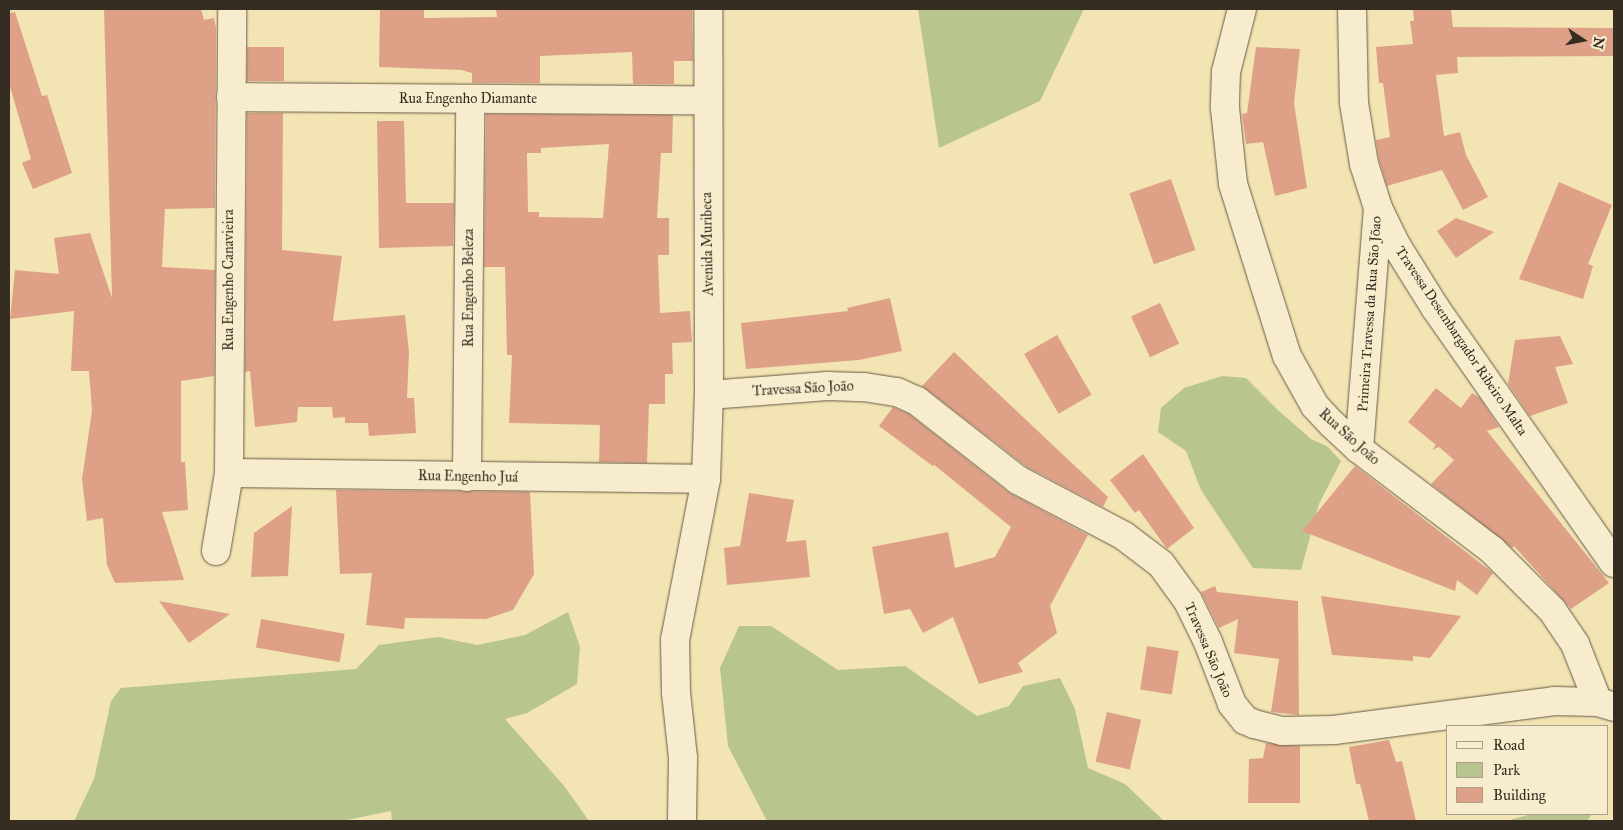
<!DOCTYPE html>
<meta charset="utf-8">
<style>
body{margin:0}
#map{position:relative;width:1623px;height:830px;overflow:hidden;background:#f3e4b3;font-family:"IM FELL Great Primer",serif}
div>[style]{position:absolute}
.green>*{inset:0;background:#b8c58e}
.building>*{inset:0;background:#dea187;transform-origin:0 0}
.roads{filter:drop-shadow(0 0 1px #655b46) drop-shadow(0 0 1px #655b46)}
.minor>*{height:28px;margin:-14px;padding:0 14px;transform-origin:14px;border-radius:14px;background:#f7edce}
span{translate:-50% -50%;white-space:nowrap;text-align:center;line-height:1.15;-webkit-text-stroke:4.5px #f7edce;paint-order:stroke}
.street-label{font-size:14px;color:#362d22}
.frame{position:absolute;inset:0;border:10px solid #362d22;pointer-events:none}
.legend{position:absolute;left:1446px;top:725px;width:162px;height:90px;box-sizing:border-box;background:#f7edce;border:1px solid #aaa089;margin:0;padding:6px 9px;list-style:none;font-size:15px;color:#362d22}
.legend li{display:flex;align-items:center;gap:10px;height:25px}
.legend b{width:25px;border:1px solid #aaa089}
.north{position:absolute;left:1558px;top:15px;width:50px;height:50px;-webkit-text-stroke:4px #f7edce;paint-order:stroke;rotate:101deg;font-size:14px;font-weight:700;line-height:20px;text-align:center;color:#362d22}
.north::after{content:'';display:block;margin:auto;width:18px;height:22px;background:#362d22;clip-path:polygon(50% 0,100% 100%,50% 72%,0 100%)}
</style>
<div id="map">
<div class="green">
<div style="clip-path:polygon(918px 9px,1084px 9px,1040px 101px,939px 148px)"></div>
<div style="clip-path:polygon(1222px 376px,1246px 378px,1279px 411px,1311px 439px,1327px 446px,1341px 461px,1319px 504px,1301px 570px,1253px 568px,1201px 490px,1186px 451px,1158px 432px,1161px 408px,1184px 388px)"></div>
<div style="clip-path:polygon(568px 612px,580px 647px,577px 684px,527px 713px,505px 719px,565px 787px,589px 821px,392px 821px,391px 811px,342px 821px,74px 821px,94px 779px,111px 701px,121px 688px,356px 669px,379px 645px,438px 637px,477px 645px,525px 635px)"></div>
<div style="clip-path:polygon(739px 626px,771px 626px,838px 670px,905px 666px,977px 716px,1009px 706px,1023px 686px,1060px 678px,1075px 709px,1088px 768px,1125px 784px,1164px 821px,767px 821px,728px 746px,720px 668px)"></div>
<div style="clip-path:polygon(1531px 814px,1592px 814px,1587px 821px,1506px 821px)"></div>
</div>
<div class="building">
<div style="clip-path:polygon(104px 9px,201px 9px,204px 20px,214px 18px,216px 28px,215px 208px,165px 209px,162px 267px,215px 270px,214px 376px,181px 381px,181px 462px,185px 462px,188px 510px,162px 512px,184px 580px,115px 583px,107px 565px,103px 518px,87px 521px,82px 479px,92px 411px,89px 371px,71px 371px,74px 311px,10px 319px,15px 270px,59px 274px,54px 238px,90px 233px,112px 298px)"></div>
<div style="clip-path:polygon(380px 9px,424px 9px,424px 18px,497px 17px,496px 9px,692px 9px,693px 61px,674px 61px,674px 84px,633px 84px,632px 52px,540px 56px,540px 83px,472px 83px,472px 73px,461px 70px,379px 67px)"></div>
<div style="clip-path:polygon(1413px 9px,1451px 9px,1453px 27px,1614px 28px,1614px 56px,1457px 57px,1458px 73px,1436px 75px,1444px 136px,1460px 132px,1466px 155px,1488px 197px,1463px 210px,1442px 170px,1387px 186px,1379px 160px,1376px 140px,1390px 137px,1383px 83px,1379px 83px,1376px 47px,1413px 44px,1410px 21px,1414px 21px)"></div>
<div style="clip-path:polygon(15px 12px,42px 96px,47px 95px,72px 173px,33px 189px,22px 163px,31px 159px,9px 83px,9px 13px)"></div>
<div style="left:247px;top:47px;width:37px;height:34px"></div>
<div style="clip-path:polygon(1256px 47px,1300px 49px,1294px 103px,1307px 188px,1275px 196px,1263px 142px,1246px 144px,1242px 114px,1247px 113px)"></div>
<div style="clip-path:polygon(247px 113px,283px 113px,282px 250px,342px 256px,333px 321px,405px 315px,409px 352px,407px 398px,414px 398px,416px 433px,369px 436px,368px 423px,345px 423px,345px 417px,333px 418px,332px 407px,298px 407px,297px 422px,255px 427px,250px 371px,245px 372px)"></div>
<div style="clip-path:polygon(evenodd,486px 114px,673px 115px,672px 153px,661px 153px,657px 218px,669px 218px,669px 255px,658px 255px,660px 313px,690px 311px,692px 342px,672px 343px,673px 374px,665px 374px,665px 404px,649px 404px,647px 463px,599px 462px,600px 425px,509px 423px,512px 355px,507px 355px,505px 267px,484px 267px,486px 114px,609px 144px,603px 218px,539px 217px,539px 212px,528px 212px,527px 153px,541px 153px,541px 148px,609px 144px)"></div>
<div style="clip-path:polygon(377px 121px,404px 121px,406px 203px,454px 203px,453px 246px,379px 248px)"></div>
<div style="left:1171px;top:179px;width:75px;height:44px;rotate:71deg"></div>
<div style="clip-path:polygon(1559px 182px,1612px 205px,1588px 264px,1593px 266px,1583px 299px,1519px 279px)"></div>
<div style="clip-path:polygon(1456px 218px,1494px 232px,1456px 258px,1437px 231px)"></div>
<div style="clip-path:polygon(890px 298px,902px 351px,859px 360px,746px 369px,741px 323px,848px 311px,847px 308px)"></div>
<div style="left:1160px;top:303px;width:45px;height:32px;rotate:65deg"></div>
<div style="left:1057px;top:335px;width:69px;height:38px;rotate:60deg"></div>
<div style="clip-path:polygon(1560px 336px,1573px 364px,1555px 367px,1568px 403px,1530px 416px,1508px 384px,1515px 340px)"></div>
<div style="clip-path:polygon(954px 352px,1108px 497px,1103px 507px,1027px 467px,922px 386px)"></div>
<div style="clip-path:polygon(1436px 388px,1461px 408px,1472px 393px,1480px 398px,1499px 427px,1487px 431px,1609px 583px,1571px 609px,1514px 546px,1512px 548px,1431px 484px,1454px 460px,1439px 447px,1432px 450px,1436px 445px,1408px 422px)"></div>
<div style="clip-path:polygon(893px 407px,909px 414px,1008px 492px,1088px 535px,1050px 606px,1057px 633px,1018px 663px,1023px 672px,979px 684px,953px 617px,923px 633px,910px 609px,884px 614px,872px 547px,948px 532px,955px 568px,995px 557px,1011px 527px,933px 464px,934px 467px,879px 426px)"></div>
<div style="clip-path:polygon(1143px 454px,1194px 528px,1167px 549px,1139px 510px,1135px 513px,1110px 480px)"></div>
<div style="clip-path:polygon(1355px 466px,1493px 573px,1477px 595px,1457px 580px,1455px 591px,1302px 531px)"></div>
<div style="clip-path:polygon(336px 490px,530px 492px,534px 574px,513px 610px,486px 619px,405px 618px,404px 629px,366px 625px,372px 573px,340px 574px)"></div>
<div style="clip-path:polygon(749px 493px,794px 500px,786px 542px,806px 540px,810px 577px,727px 585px,724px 548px,740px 546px)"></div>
<div style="clip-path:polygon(292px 506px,288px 576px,251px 577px,254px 533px)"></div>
<div style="clip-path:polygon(1215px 586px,1217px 592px,1298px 601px,1299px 715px,1271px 712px,1279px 659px,1234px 653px,1238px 619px,1219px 628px,1201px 592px)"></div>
<div style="clip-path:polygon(1321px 596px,1461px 616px,1430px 658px,1413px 656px,1413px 661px,1332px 655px)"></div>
<div style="clip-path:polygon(159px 601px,230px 614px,189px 643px)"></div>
<div style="left:261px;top:619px;width:85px;height:29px;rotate:10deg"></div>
<div style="left:1147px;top:646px;width:32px;height:44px;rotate:9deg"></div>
<div style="left:1107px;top:712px;width:35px;height:51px;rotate:13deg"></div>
<div style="clip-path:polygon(1389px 740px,1396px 762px,1402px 761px,1416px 821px,1369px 821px,1360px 784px,1356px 784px,1349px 747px)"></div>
<div style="clip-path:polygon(1266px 743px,1300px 746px,1300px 803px,1248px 803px,1249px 759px,1263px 758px)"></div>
</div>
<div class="roads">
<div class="minor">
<div style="left:1242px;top:9px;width:65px;rotate:104.3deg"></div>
<div style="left:1226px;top:72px;width:36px;rotate:92deg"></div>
<div style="left:1225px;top:108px;width:76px;rotate:84deg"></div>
<div style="left:1233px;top:184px;width:180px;rotate:72.6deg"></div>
<div style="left:1287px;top:356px;width:57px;rotate:60.8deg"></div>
<div style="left:1315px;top:406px;width:25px;rotate:47deg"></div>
<div style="left:1332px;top:424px;width:37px;rotate:43deg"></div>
<div style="left:1359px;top:449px;width:167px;rotate:37.2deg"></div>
<div style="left:1492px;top:550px;width:85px;rotate:45deg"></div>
<div style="left:1552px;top:610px;width:41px;rotate:55.9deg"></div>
<div style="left:1575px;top:644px;width:62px;rotate:68.4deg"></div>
<div style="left:1352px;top:9px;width:94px;rotate:88.8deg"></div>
<div style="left:1354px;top:103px;width:62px;rotate:80.7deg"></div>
<div style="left:1364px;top:164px;width:46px;rotate:72.3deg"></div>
<div style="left:1378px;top:208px;width:41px;rotate:64.1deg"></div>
<div style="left:1396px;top:245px;width:75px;rotate:58deg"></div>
<div style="left:1436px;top:309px;width:310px;rotate:55deg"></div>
<div style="left:231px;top:97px;width:475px;rotate:0.4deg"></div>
<div style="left:709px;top:395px;width:119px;rotate:-4.3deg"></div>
<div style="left:828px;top:386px;width:36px;rotate:2deg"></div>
<div style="left:864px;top:387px;width:33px;rotate:9deg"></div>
<div style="left:897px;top:392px;width:22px;rotate:24deg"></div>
<div style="left:917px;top:401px;width:128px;rotate:38deg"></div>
<div style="left:1018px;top:480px;width:120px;rotate:27.8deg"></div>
<div style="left:1124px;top:536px;width:46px;rotate:37.1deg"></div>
<div style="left:1161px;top:564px;width:46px;rotate:53.9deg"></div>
<div style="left:1188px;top:601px;width:46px;rotate:64deg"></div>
<div style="left:1208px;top:642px;width:66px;rotate:68.8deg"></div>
<div style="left:1232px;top:704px;width:21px;rotate:51deg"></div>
<div style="left:1245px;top:720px;width:10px;rotate:24deg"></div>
<div style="left:1254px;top:724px;width:29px;rotate:14deg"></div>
<div style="left:1282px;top:731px;width:52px;rotate:-1.1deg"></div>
<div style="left:1334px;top:730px;width:222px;rotate:-7.5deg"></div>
<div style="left:1554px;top:701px;width:44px;rotate:1.3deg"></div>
<div style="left:1598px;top:702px;width:17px;rotate:17deg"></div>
<div style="left:1359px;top:449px;width:241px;rotate:-85.5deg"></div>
<div style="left:229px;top:473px;width:477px;rotate:0.7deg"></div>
<div style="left:467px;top:477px;width:378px;rotate:-89.5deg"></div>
<div style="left:216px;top:551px;width:79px;rotate:-80.5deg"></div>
<div style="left:229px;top:473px;width:464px;rotate:-89.6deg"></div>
<div style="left:682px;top:821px;width:63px;rotate:-89.1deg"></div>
<div style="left:683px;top:758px;width:65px;rotate:-96.1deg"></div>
<div style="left:676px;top:693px;width:53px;rotate:-91.1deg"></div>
<div style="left:675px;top:640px;width:164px;rotate:-79.1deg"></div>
<div style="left:706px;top:479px;width:84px;rotate:-88deg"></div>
<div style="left:709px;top:395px;width:386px;rotate:-90.1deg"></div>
</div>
</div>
<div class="street-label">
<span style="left:468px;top:99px">Rua Engenho Diamante</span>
<span style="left:708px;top:244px;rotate:-91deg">Avenida Muribeca</span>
<span style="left:229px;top:280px;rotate:-90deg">Rua Engenho Canavieira</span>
<span style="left:469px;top:288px;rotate:-90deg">Rua Engenho Beleza</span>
<span style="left:1370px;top:314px;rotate:-86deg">Primeira Travessa da Rua São Jõao</span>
<span style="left:1461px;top:341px;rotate:56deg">Travessa Desembargador Ribeiro Malta</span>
<span style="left:803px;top:389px;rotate:-3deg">Travessa São João</span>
<span style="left:1349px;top:437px;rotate:42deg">Rua São João</span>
<span style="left:468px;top:477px;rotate:1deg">Rua Engenho Juá</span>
<span style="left:1208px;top:650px;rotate:67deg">Travessa São João</span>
</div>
<div class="frame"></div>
<ul class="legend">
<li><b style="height:6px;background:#f7edce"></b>Road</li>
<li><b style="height:14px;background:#b8c58e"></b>Park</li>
<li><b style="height:14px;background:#dea187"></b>Building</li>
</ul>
<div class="north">N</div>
</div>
